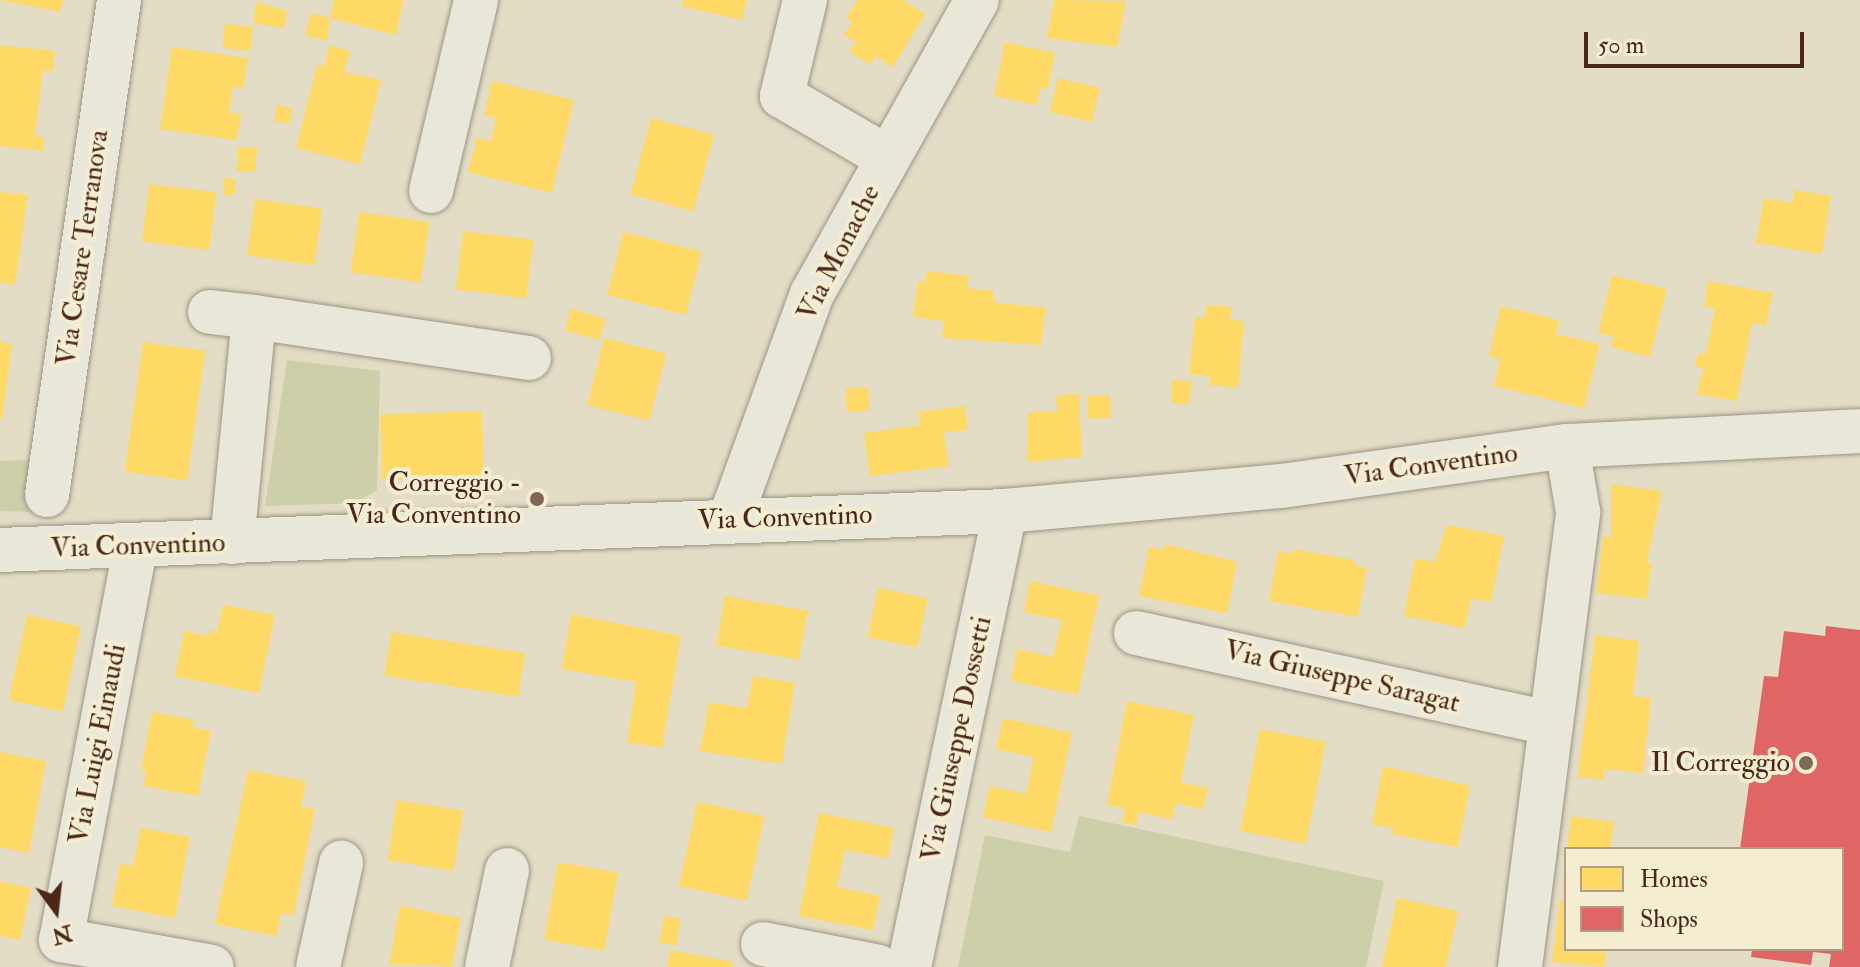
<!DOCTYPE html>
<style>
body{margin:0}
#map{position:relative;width:1860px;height:967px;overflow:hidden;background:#e3ddc6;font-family:"IM FELL Double Pica",serif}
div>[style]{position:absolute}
.green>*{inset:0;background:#cccfa8}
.homes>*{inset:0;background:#ffd966;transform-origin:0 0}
.shops>*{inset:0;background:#e06666}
.roads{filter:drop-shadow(0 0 2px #9d9486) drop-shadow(0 0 2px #9d9486)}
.minor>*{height:44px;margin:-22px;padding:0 22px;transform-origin:22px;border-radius:22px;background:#e9e6da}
.dots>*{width:22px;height:22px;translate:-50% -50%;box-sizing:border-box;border:4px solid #f5edd2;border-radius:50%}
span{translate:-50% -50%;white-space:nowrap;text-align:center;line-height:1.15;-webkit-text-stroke:8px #f5edd2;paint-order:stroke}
.street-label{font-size:28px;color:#4a2719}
.poi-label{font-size:28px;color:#4a2719}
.right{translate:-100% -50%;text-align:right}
.legend{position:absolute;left:1564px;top:847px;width:280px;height:104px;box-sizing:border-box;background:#f5edd2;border:2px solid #b19e88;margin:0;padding:10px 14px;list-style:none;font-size:24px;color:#4a2719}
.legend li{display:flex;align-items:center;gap:16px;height:40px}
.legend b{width:40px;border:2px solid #b19e88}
.north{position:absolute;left:16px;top:871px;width:80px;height:80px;-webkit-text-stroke:6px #f5edd2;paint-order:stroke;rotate:165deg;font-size:22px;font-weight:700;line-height:32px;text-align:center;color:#4a2719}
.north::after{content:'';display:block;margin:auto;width:28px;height:36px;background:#4a2719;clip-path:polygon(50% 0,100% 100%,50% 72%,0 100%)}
.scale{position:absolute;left:1584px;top:32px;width:220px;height:36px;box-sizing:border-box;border:4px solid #4a2719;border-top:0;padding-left:10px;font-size:24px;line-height:28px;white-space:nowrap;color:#4a2719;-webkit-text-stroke:6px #f5edd2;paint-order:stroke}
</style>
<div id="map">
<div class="green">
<div style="clip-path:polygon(287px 360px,380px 371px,377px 490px,356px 503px,265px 506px)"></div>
<div style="clip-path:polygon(45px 459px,34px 512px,0 511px,0 461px)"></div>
<div style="clip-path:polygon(1079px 816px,1384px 881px,1366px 967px,958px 967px,985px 835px,1070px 852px)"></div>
</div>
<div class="homes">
<div style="clip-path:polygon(0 0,63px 0,61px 12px)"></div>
<div style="clip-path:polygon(334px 0,403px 0,396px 35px,330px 18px)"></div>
<div style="clip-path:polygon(683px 0,747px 0,742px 20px,681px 6px)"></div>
<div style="clip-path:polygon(858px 0,903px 0,925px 14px,893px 67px,875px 56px,870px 64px,849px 52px,856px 42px,844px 35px,852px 21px,846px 18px)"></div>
<div style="clip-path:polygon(1054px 0,1126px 1px,1117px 47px,1047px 38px)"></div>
<div style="clip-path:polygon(256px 2px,287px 11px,284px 28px,253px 23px)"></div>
<div style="clip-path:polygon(311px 13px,330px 18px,327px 41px,305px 35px)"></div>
<div style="left:225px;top:24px;width:28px;height:24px;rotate:6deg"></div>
<div style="clip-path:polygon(1005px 42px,1055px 53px,1048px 89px,1040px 88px,1037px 105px,994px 96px)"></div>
<div style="clip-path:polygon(0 45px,55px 51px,53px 71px,43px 70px,35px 136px,44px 137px,43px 151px,0 146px)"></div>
<div style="clip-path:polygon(329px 45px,350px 51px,344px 72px,381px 80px,360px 164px,296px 148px,317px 65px,324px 67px)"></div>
<div style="clip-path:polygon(172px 47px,248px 58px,243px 88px,233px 87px,229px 112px,241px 114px,237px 140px,160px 129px)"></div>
<div style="left:1058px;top:78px;width:43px;height:35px;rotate:13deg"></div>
<div style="clip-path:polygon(492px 81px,574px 100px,552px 193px,468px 172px,477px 138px,491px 141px,496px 118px,484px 115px)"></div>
<div style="left:277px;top:105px;width:16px;height:16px;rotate:11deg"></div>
<div style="left:651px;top:118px;width:65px;height:79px;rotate:15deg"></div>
<div style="left:238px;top:147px;width:19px;height:24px;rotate:3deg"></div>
<div style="clip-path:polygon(224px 178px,236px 179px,234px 195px,223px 195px)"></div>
<div style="left:149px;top:184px;width:68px;height:58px;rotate:7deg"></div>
<div style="clip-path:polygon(1794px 190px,1831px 196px,1822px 254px,1756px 243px,1764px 198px,1792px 203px)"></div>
<div style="clip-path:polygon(0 192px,28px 195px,15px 285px,0 282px)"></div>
<div style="left:255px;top:199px;width:68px;height:57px;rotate:8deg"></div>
<div style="left:359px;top:212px;width:71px;height:61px;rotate:8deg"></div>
<div style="left:463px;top:231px;width:71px;height:59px;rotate:7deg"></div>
<div style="left:623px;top:232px;width:81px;height:65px;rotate:14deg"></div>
<div style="clip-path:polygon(927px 271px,969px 276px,967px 288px,994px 291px,993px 302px,1046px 308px,1041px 345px,942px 338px,944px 321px,913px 317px,918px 281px,925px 282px)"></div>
<div style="clip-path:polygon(1612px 275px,1667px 289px,1650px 357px,1611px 347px,1614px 336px,1598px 333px)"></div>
<div style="clip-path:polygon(1708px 281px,1773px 293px,1766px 326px,1752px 323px,1737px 401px,1697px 394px,1703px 368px,1695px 366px,1698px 353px,1706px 354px,1715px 308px,1704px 306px)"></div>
<div style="clip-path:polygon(1207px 305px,1232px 307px,1230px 320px,1244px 321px,1238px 388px,1210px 385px,1210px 376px,1189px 374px,1195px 317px,1205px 317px)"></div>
<div style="clip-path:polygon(1501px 306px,1559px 320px,1556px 334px,1600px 344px,1584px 408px,1494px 386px,1500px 359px,1489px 356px)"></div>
<div style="left:571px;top:309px;width:36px;height:22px;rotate:16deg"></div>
<div style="left:604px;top:338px;width:64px;height:69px;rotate:14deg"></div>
<div style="clip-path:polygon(0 342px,12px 344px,2px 419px,0 419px)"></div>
<div style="left:143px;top:342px;width:63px;height:131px;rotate:8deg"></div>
<div style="left:1172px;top:380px;width:19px;height:23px;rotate:3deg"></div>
<div style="left:868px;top:387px;width:23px;height:23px;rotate:85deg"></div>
<div style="clip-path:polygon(1079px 394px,1082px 457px,1028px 462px,1027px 413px,1057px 411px,1056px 395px)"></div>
<div style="left:1110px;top:395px;width:23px;height:23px;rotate:88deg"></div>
<div style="clip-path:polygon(965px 406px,968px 430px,944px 432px,949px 466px,870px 476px,864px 433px,920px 425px,918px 412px)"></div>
<div style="left:482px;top:411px;width:65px;height:102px;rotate:88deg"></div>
<div style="clip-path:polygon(1611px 484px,1662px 491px,1647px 562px,1652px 563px,1647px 599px,1596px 593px,1603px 536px,1611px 537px)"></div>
<div style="clip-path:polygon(1447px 525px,1504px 536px,1491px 602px,1471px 599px,1465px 628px,1404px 616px,1415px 558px,1435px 562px)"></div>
<div style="clip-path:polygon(1165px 544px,1237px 562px,1227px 613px,1139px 596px,1149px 547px,1164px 550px)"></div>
<div style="clip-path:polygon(1293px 549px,1355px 560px,1354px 565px,1367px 568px,1358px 617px,1269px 601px,1278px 551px,1293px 554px)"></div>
<div style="clip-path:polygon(1030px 581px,1099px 596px,1078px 695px,1011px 681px,1017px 649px,1053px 657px,1062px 620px,1024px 612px)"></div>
<div style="left:878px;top:588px;width:51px;height:50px;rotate:12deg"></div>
<div style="left:725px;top:596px;width:84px;height:50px;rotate:10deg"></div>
<div style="clip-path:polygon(223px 605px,275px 615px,259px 693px,175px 676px,184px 631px,209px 636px,210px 630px,217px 631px)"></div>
<div style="clip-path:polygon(571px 614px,681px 636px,662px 748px,627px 742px,636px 682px,562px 669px)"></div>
<div style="left:27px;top:615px;width:55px;height:87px;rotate:12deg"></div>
<div style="left:391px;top:632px;width:136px;height:44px;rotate:9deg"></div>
<div style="clip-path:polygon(1595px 635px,1639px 641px,1633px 696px,1651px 698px,1643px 773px,1605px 769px,1604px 780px,1578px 777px)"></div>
<div style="clip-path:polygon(753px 676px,795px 683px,782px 764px,700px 751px,709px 702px,747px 708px)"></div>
<div style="clip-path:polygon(1127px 701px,1194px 715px,1181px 782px,1208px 788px,1203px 809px,1176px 803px,1172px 819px,1139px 812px,1136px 825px,1122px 822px,1125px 808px,1107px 805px)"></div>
<div style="clip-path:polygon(152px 712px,194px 720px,192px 727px,211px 731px,198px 796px,144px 786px,146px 771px,141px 770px)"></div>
<div style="clip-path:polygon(1003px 718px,1072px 733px,1051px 832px,983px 817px,990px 786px,1026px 794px,1034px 757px,996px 749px)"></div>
<div style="left:1260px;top:729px;width:67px;height:104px;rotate:11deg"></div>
<div style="clip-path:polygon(0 752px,46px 761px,29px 853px,0 847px)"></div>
<div style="clip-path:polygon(1383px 766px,1470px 786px,1458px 847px,1392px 834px,1393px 828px,1372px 824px)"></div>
<div style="clip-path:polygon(248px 770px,306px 781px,301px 807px,315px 809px,294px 915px,281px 913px,277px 936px,215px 924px)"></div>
<div style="left:397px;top:800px;width:67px;height:61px;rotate:9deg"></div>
<div style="left:697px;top:802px;width:69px;height:86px;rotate:12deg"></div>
<div style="clip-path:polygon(819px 813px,894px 828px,888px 858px,845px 850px,837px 887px,880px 896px,873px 930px,799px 916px)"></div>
<div style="clip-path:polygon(1571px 816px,1614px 822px,1610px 849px,1567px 849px)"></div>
<div style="clip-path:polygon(141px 828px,190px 837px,175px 918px,112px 906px,120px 864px,133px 866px)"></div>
<div style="left:558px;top:862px;width:61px;height:79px;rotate:10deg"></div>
<div style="clip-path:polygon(0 881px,31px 888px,20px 940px,0 936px)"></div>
<div style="clip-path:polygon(1397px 898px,1458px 911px,1446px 967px,1382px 967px)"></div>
<div style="clip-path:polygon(1560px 900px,1566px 901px,1566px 949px,1607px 949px,1604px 967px,1552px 962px)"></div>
<div style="clip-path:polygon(400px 906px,461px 918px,452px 967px,389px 964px)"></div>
<div style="left:664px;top:916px;width:17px;height:27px;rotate:10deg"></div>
<div style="clip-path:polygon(670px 950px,733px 962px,732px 967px,667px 967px)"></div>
</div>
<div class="shops">
<div style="clip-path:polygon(1826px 626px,1860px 630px,1860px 967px,1829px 967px,1831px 954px,1813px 952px,1811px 965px,1751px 957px,1752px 949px,1842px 949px,1842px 849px,1740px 849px,1764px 676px,1778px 677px,1784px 631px,1825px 636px)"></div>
</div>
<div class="roads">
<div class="minor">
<div style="left:805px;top:0;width:99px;rotate:103.5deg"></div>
<div style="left:782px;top:96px;width:123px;rotate:30.3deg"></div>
<div style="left:431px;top:191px;width:196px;rotate:-76.7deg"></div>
<div style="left:210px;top:312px;width:44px;rotate:6.5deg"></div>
<div style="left:47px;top:495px;width:500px;rotate:-81.72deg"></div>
<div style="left:730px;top:519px;width:239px;rotate:-70deg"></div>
<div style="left:812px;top:294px;width:337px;rotate:-60.7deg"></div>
<div style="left:232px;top:542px;width:226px;rotate:-84.4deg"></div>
<div style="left:254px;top:317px;width:278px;rotate:8.5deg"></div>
<div style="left:135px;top:549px;width:398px;rotate:100.7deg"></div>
<div style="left:61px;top:940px;width:153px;rotate:10.1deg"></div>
<div style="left:0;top:550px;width:1006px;rotate:-2.22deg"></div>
<div style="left:1005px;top:511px;width:278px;rotate:-5.2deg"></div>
<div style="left:1282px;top:486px;width:288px;rotate:-8deg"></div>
<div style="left:1567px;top:446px;width:293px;rotate:-2.9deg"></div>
<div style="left:1136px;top:633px;width:423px;rotate:12.3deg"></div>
<div style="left:763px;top:944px;width:118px;rotate:11.2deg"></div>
<div style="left:318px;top:967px;width:107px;rotate:-77.5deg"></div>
<div style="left:487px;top:967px;width:99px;rotate:-78.3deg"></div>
<div style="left:909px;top:967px;width:466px;rotate:-78.1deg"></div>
<div style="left:1520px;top:967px;width:459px;rotate:-82.7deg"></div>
<div style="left:1578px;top:512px;width:67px;rotate:-99.5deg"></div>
</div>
</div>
<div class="dots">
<div style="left:537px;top:499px;background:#806756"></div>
<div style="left:1806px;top:763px;background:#806756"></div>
</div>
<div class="street-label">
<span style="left:83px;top:248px;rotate:-82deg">Via Cesare Terranova</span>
<span style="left:839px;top:253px;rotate:-63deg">Via Monache</span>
<span style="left:1431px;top:465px;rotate:-8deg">Via Conventino</span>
<span style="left:785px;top:518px;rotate:-2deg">Via Conventino</span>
<span style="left:138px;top:546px;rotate:-2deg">Via Conventino</span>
<span style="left:1342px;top:677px;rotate:13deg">Via Giuseppe Saragat</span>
<span style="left:957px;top:739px;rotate:-78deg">Via Giuseppe Dossetti</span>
<span style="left:98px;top:744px;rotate:-79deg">Via Luigi Einaudi</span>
</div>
<div class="poi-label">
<span class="right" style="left:521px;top:499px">Correggio -<br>Via Conventino</span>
<span class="right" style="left:1790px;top:763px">Il Correggio</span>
</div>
<ul class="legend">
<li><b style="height:22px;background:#ffd966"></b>Homes</li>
<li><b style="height:22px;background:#e06666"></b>Shops</li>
</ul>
<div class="north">N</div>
<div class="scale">50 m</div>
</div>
